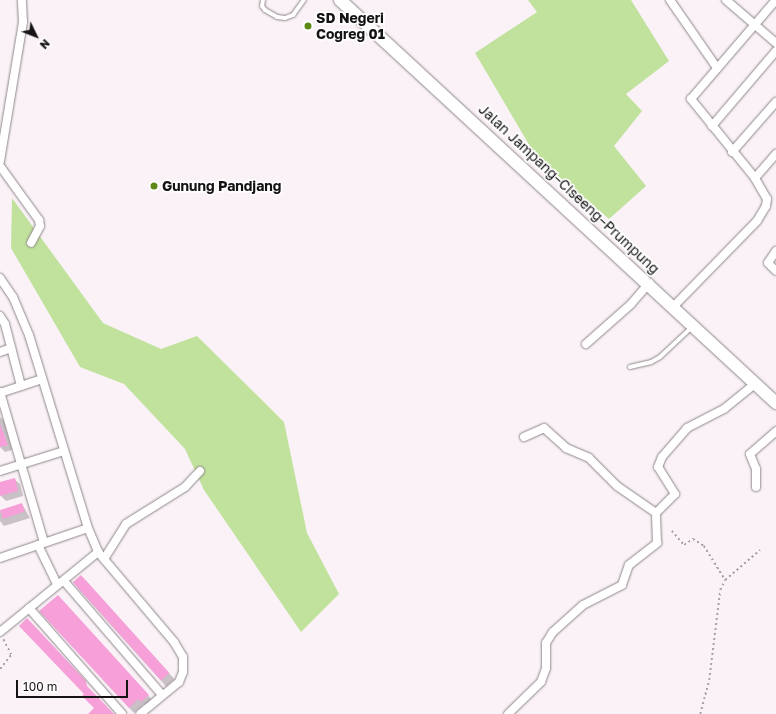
<!DOCTYPE html>
<meta charset="utf-8">
<style>
body{margin:0}
#map{position:relative;width:776px;height:714px;overflow:hidden;background:#faf2f7;font-family:"Golos Text",sans-serif}
div>[style]{position:absolute}
.green>*{inset:0;background:#c1e29c}
.shadow>*{inset:0;background:#0003;transform-origin:0 0}
.building>*{inset:0;background:#f79fd9;transform-origin:0 0}
.path>*{height:1.5px;margin-top:-0.75px;transform-origin:0;background:repeating-linear-gradient(90deg,#a8a1a5 0 2px,transparent 0 5px)}
.roads{filter:drop-shadow(0 0 1px #8e868b) drop-shadow(0 0 1px #8e868b)}
.service>*{height:4px;margin:-2px;padding:0 2px;transform-origin:2px;border-radius:2px;background:#fff}
.minor>*{height:8px;margin:-4px;padding:0 4px;transform-origin:4px;border-radius:4px;background:#fff}
.primary>*{height:12px;margin:-6px;padding:0 6px;transform-origin:6px;border-radius:6px;background:#fff}
.dots>*{width:11px;height:11px;translate:-50% -50%;box-sizing:border-box;border:2px solid #fff;border-radius:50%}
span{translate:-50% -50%;white-space:nowrap;text-align:center;line-height:1.15;-webkit-text-stroke:3.5px #fff;paint-order:stroke}
.poi-label{font-size:14px;color:#161314;font-weight:700}
.left{translate:0 -50%;text-align:left}
.street-label{font-size:14px;color:#161314}
.north{position:absolute;left:16px;top:16px;width:40px;height:40px;-webkit-text-stroke:3px #fff;paint-order:stroke;rotate:133deg;font-size:11px;font-weight:700;line-height:16px;text-align:center;color:#161314}
.north::after{content:'';display:block;margin:auto;width:14px;height:18px;background:#161314;clip-path:polygon(50% 0,100% 100%,50% 72%,0 100%)}
.scale{position:absolute;left:16px;top:680px;width:112px;height:18px;box-sizing:border-box;border:2px solid #161314;border-top:0;padding-left:5px;font-size:12px;line-height:14px;white-space:nowrap;color:#161314;-webkit-text-stroke:3px #fff;paint-order:stroke}
</style>
<div id="map">
<div class="green">
<div style="clip-path:polygon(528px 0,631px 0,669px 61px,626px 94px,642px 111px,614px 146px,646px 186px,609px 219px,537px 158px,475px 53px,537px 12px)"></div>
<div style="clip-path:polygon(12px 198px,103px 323px,161px 349px,197px 336px,284px 422px,307px 533px,339px 594px,301px 632px,204px 490px,185px 449px,124px 384px,80px 367px,11px 248px)"></div>
</div>
<div class="shadow">
<div style="clip-path:polygon(0 417px,4px 421px,12px 450px,5px 452px,0 447px)"></div>
<div style="clip-path:polygon(14px 479px,20px 484px,23px 496px,6px 501px,1px 496px,0 483px)"></div>
<div style="clip-path:polygon(22px 504px,30px 518px,4px 526px,0 521px,0 511px)"></div>
<div style="left:86px;top:581px;width:132px;height:11px;rotate:48deg"></div>
<div style="clip-path:polygon(63px 601px,153px 701px,147px 707px,144px 704px,134px 713px,102px 679px,104px 678px)"></div>
</div>
<div class="building">
<div style="clip-path:polygon(0 424px,8px 445px,0 447px)"></div>
<div style="clip-path:polygon(15px 478px,18px 491px,0 496px,0 482px)"></div>
<div style="left:22px;top:503px;width:9px;height:23px;rotate:72deg"></div>
<div style="left:81px;top:575px;width:132px;height:11px;rotate:48deg"></div>
<div style="clip-path:polygon(58px 595px,149px 695px,141px 702px,138px 699px,129px 708px,39px 611px)"></div>
<div style="clip-path:polygon(27px 618px,86px 681px,87px 686px,114px 714px,88px 714px,94px 708px,82px 696px,84px 694px,19px 626px)"></div>
</div>
<div class="path">
<div style="left:672px;top:531px;width:18px;rotate:49deg"></div>
<div style="left:684px;top:545px;width:11px;rotate:-34deg"></div>
<div style="left:693px;top:539px;width:13px;rotate:32deg"></div>
<div style="left:704px;top:546px;width:40px;rotate:58deg"></div>
<div style="left:0;top:669px;width:18px;rotate:-52deg"></div>
<div style="left:11px;top:655px;width:18px;rotate:-117deg"></div>
<div style="left:700px;top:714px;width:35px;rotate:-75deg"></div>
<div style="left:709px;top:680px;width:91px;rotate:-83deg"></div>
<div style="left:720px;top:590px;width:11px;rotate:-63deg"></div>
<div style="left:725px;top:580px;width:46px;rotate:-40.6deg"></div>
</div>
<div class="roads">
<div class="service">
<div style="left:263px;top:0;width:6px;rotate:99deg"></div>
<div style="left:262px;top:6px;width:5px;rotate:53deg"></div>
<div style="left:265px;top:10px;width:14px;rotate:30deg"></div>
<div style="left:277px;top:17px;width:8px;rotate:7deg"></div>
<div style="left:285px;top:18px;width:9px;rotate:-21deg"></div>
<div style="left:293px;top:15px;width:19px;rotate:-54deg"></div>
<div style="left:630px;top:367px;width:22px;rotate:-13deg"></div>
<div style="left:651px;top:362px;width:10px;rotate:-29deg"></div>
<div style="left:660px;top:357px;width:44px;rotate:-43.2deg"></div>
</div>
<div class="minor">
<div style="left:670px;top:0;width:83px;rotate:55.3deg"></div>
<div style="left:726px;top:0;width:66px;rotate:40.7deg"></div>
<div style="left:712px;top:126px;width:99px;rotate:-49.5deg"></div>
<div style="left:732px;top:152px;width:67px;rotate:-48.7deg"></div>
<div style="left:0;top:161px;width:141px;rotate:-80.6deg"></div>
<div style="left:23px;top:22px;width:22px;rotate:-93deg"></div>
<div style="left:0;top:166px;width:67px;rotate:54.2deg"></div>
<div style="left:39px;top:220px;width:6px;rotate:81deg"></div>
<div style="left:40px;top:226px;width:19px;rotate:118deg"></div>
<div style="left:755px;top:178px;width:32px;rotate:-49deg"></div>
<div style="left:776px;top:251px;width:14px;rotate:124deg"></div>
<div style="left:768px;top:263px;width:11px;rotate:45deg"></div>
<div style="left:0;top:278px;width:23px;rotate:56deg"></div>
<div style="left:13px;top:297px;width:41px;rotate:67.2deg"></div>
<div style="left:29px;top:335px;width:202px;rotate:73deg"></div>
<div style="left:88px;top:528px;width:26px;rotate:67deg"></div>
<div style="left:98px;top:552px;width:118px;rotate:49.8deg"></div>
<div style="left:174px;top:642px;width:17px;rotate:59deg"></div>
<div style="left:183px;top:657px;width:15px;rotate:90deg"></div>
<div style="left:183px;top:672px;width:11px;rotate:112deg"></div>
<div style="left:179px;top:682px;width:50px;rotate:140.6deg"></div>
<div style="left:674px;top:306px;width:119px;rotate:-45.7deg"></div>
<div style="left:757px;top:221px;width:17px;rotate:-59deg"></div>
<div style="left:766px;top:206px;width:7px;rotate:-82deg"></div>
<div style="left:767px;top:199px;width:24px;rotate:-120deg"></div>
<div style="left:755px;top:178px;width:102px;rotate:-129deg"></div>
<div style="left:691px;top:99px;width:130px;rotate:-49.4deg"></div>
<div style="left:0;top:316px;width:9px;rotate:58deg"></div>
<div style="left:5px;top:324px;width:64px;rotate:75.5deg"></div>
<div style="left:586px;top:344px;width:60px;rotate:-41.6deg"></div>
<div style="left:631px;top:304px;width:28px;rotate:-49deg"></div>
<div style="left:0;top:352px;width:12px;rotate:-20deg"></div>
<div style="left:0;top:392px;width:156px;rotate:73.7deg"></div>
<div style="left:0;top:393px;width:44px;rotate:-18.4deg"></div>
<div style="left:524px;top:437px;width:22px;rotate:-24deg"></div>
<div style="left:544px;top:428px;width:30px;rotate:42deg"></div>
<div style="left:566px;top:448px;width:25px;rotate:23deg"></div>
<div style="left:589px;top:458px;width:40px;rotate:45deg"></div>
<div style="left:617px;top:486px;width:47px;rotate:34.7deg"></div>
<div style="left:0;top:471px;width:67px;rotate:-17.4deg"></div>
<div style="left:756px;top:487px;width:18px;rotate:-90deg"></div>
<div style="left:756px;top:469px;width:16px;rotate:-112deg"></div>
<div style="left:750px;top:454px;width:35px;rotate:-41deg"></div>
<div style="left:38px;top:545px;width:43px;rotate:64deg"></div>
<div style="left:0;top:558px;width:93px;rotate:-18.8deg"></div>
<div style="left:104px;top:559px;width:41px;rotate:-57.8deg"></div>
<div style="left:126px;top:524px;width:70px;rotate:-32.1deg"></div>
<div style="left:185px;top:487px;width:22px;rotate:-47deg"></div>
<div style="left:64px;top:581px;width:150px;rotate:49.3deg"></div>
<div style="left:29px;top:608px;width:141px;rotate:48.7deg"></div>
<div style="left:0;top:632px;width:127px;rotate:-39.2deg"></div>
<div style="left:508px;top:714px;width:46px;rotate:-44.1deg"></div>
<div style="left:541px;top:682px;width:15px;rotate:-70deg"></div>
<div style="left:546px;top:668px;width:25px;rotate:-90deg"></div>
<div style="left:546px;top:643px;width:13px;rotate:-58deg"></div>
<div style="left:553px;top:632px;width:40px;rotate:-42deg"></div>
<div style="left:583px;top:605px;width:44px;rotate:-27.1deg"></div>
<div style="left:622px;top:585px;width:21px;rotate:-71deg"></div>
<div style="left:629px;top:565px;width:36px;rotate:-38deg"></div>
<div style="left:657px;top:543px;width:30px;rotate:-92deg"></div>
<div style="left:656px;top:513px;width:27px;rotate:-45deg"></div>
<div style="left:675px;top:494px;width:32px;rotate:-122deg"></div>
<div style="left:658px;top:467px;width:11px;rotate:-68deg"></div>
<div style="left:662px;top:457px;width:38px;rotate:-49deg"></div>
<div style="left:687px;top:428px;width:42px;rotate:-27.2deg"></div>
<div style="left:724px;top:409px;width:41px;rotate:-39.1deg"></div>
</div>
<div class="primary">
<div style="left:340px;top:0;width:594px;rotate:42.75deg"></div>
</div>
</div>
<div class="dots">
<div style="left:308px;top:26px;background:#5f8917"></div>
<div style="left:154px;top:186px;background:#5f8917"></div>
</div>
<div class="poi-label">
<span class="left" style="left:316px;top:26px">SD Negeri<br>Cogreg 01</span>
<span class="left" style="left:162px;top:186px">Gunung Pandjang</span>
</div>
<div class="street-label">
<span style="left:569px;top:189px;rotate:43deg">Jalan Jampang–Ciseeng–Prumpung</span>
</div>
<div class="north">N</div>
<div class="scale">100 m</div>
</div>
